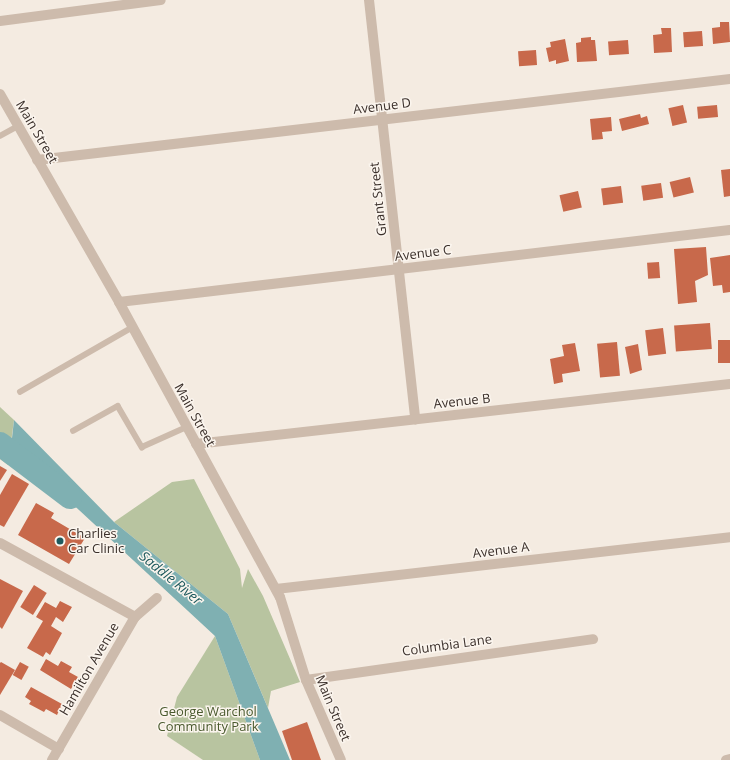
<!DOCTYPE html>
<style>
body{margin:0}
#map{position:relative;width:730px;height:760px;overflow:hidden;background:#f4ebe1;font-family:"Open Sans",sans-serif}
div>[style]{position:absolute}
.green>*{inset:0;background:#b8c4a0}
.water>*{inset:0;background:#7fb0b2}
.river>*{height:24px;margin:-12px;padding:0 12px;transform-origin:12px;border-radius:12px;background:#7fb0b2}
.building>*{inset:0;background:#c8694b;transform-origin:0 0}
.service>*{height:5.5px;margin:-2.75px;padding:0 2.75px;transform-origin:2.75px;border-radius:2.75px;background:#cdbbac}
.minor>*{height:10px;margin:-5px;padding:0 5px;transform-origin:5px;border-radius:5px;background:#cdbbac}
.tertiary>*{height:10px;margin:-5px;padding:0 5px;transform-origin:5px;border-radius:5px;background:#cdbbac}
.dots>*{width:11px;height:11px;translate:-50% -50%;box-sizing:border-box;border:2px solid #fbf5ee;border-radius:50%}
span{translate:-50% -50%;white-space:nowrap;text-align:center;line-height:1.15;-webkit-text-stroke:3px #fbf5ee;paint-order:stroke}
.street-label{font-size:13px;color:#3b302b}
.poi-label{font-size:13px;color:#3b302b}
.left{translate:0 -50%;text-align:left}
.park-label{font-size:13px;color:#4a5a2e}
.water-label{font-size:14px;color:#1f5a5e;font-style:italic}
</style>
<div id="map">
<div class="green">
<div style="clip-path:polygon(0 407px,14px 420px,8px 465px,0 459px)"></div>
<div style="clip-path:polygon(194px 479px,240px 569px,242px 588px,248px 569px,263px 596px,300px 682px,271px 691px,268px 708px,228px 614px,114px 522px,172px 482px)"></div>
<div style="clip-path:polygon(215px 636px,260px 760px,203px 760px,167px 736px,177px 697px)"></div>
</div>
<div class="water">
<div style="clip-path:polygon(14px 420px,114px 522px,228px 614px,290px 760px,260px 760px,215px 636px,11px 447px)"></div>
</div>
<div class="river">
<div style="left:0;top:444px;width:88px;rotate:37.1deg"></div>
</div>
<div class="building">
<div style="clip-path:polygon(720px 22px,729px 22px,730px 42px,713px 44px,712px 28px,720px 27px)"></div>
<div style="clip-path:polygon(661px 28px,671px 28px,672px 52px,654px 53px,653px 35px,662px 34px)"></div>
<div style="left:702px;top:31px;width:15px;height:19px;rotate:86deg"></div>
<div style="clip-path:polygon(591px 37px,591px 40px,595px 40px,597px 61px,577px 62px,576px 43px,581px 42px,581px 38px)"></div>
<div style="clip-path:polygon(565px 39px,569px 61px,556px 64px,556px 60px,549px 62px,546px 48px,551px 47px,550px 42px)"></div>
<div style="left:628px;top:40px;width:14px;height:20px;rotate:86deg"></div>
<div style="left:536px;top:50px;width:15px;height:18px;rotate:86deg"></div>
<div style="left:683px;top:105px;width:18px;height:15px;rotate:77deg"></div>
<div style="left:717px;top:105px;width:12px;height:20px;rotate:85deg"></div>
<div style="clip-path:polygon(640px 114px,641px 118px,647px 116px,649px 124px,622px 131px,619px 119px)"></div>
<div style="clip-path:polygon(611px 117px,612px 131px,602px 132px,603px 139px,592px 140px,590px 119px)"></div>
<div style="clip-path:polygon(730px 169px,730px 196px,724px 197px,721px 170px)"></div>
<div style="left:690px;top:177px;width:16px;height:21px;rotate:76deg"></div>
<div style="left:661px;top:183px;width:15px;height:20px;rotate:82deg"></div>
<div style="left:621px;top:186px;width:17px;height:20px;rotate:83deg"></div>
<div style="left:578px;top:191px;width:17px;height:19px;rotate:77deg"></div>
<div style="clip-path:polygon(706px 247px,708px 275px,695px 281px,697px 302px,678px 304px,674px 249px)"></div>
<div style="clip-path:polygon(730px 255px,730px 292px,723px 293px,722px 285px,713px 286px,710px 258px)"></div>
<div style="left:659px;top:262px;width:16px;height:12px;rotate:86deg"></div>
<div style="left:710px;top:323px;width:26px;height:36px;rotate:86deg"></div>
<div style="left:663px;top:328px;width:26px;height:18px;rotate:83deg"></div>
<div style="left:730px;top:340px;width:23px;height:12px;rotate:90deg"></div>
<div style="left:617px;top:342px;width:34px;height:20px;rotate:85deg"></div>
<div style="clip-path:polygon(575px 343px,580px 371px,562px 374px,563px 382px,554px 384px,550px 359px,564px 356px,562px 345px)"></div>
<div style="clip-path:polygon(638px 344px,642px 370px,630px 374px,625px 347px)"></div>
<div style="clip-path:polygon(0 466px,7px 470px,0 481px)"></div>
<div style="clip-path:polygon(12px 474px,29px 484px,4px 527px,0 525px,0 495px)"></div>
<div style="clip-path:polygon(36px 503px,54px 513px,51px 518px,85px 538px,69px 564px,18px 535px)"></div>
<div style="clip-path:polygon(0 579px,23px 591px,2px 629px,0 627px)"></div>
<div style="left:34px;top:585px;width:15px;height:26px;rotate:32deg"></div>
<div style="clip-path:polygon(60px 601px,72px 607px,63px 622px,56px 617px,51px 626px,62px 633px,50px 655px,46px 652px,43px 657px,27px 648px,43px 621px,36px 617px,45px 602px,56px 608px)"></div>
<div style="clip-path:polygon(46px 659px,58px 666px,61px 661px,72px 667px,69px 672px,78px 677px,71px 689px,40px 670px)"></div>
<div style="clip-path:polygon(1px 662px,15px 670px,0 695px,0 663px)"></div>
<div style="left:20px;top:662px;width:10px;height:15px;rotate:29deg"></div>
<div style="clip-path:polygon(31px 687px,62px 704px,57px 715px,46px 709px,44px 712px,29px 704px,31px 701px,25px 697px)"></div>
<div style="clip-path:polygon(307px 722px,321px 760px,292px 760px,282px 731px)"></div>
</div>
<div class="service">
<div style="left:0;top:136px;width:21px;rotate:-29deg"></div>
<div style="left:20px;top:392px;width:130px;rotate:-29.9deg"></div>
<div style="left:73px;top:431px;width:51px;rotate:-29.1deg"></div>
<div style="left:118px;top:406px;width:48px;rotate:59.7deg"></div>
<div style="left:142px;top:447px;width:49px;rotate:-24deg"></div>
</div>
<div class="minor">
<div style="left:369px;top:0;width:422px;rotate:83.7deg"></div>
<div style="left:0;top:21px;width:162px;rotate:-7.4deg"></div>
<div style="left:37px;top:160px;width:698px;rotate:-6.67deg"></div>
<div style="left:119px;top:302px;width:615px;rotate:-6.72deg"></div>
<div style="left:196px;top:444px;width:537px;rotate:-6.41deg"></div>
<div style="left:0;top:543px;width:154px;rotate:28.7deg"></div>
<div style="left:276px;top:589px;width:457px;rotate:-6.5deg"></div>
<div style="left:306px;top:680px;width:290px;rotate:-8.1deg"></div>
<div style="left:0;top:715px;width:68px;rotate:30deg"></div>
<div style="left:52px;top:760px;width:165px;rotate:-59.9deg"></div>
<div style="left:135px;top:617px;width:29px;rotate:-41deg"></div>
<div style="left:726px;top:760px;width:4px;rotate:-14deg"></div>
</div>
<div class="tertiary">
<div style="left:0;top:94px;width:240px;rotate:60.2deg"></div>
<div style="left:119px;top:302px;width:336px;rotate:61.4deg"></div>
<div style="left:280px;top:597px;width:87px;rotate:72.6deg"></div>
<div style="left:306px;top:680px;width:87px;rotate:66.4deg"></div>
</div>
<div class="dots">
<div style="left:60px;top:541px;background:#1f5a5e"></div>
</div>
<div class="street-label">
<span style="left:382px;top:106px;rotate:-7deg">Avenue D</span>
<span style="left:37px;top:132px;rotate:60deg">Main Street</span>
<span style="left:378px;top:199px;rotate:-96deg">Grant Street</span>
<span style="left:423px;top:253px;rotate:-7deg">Avenue C</span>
<span style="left:462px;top:401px;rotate:-6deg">Avenue B</span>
<span style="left:195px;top:415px;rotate:61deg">Main Street</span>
<span style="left:501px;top:550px;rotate:-7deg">Avenue A</span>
<span style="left:447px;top:645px;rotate:-8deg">Columbia Lane</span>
<span style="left:89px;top:669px;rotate:-60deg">Hamilton Avenue</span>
<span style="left:333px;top:708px;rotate:67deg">Main Street</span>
</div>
<div class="poi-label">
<span class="left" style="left:68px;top:541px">Charlies<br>Car Clinic</span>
</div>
<div class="park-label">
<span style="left:208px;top:719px">George Warchol<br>Community Park</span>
</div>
<div class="water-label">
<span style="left:171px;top:578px;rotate:39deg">Saddle River</span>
</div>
</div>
